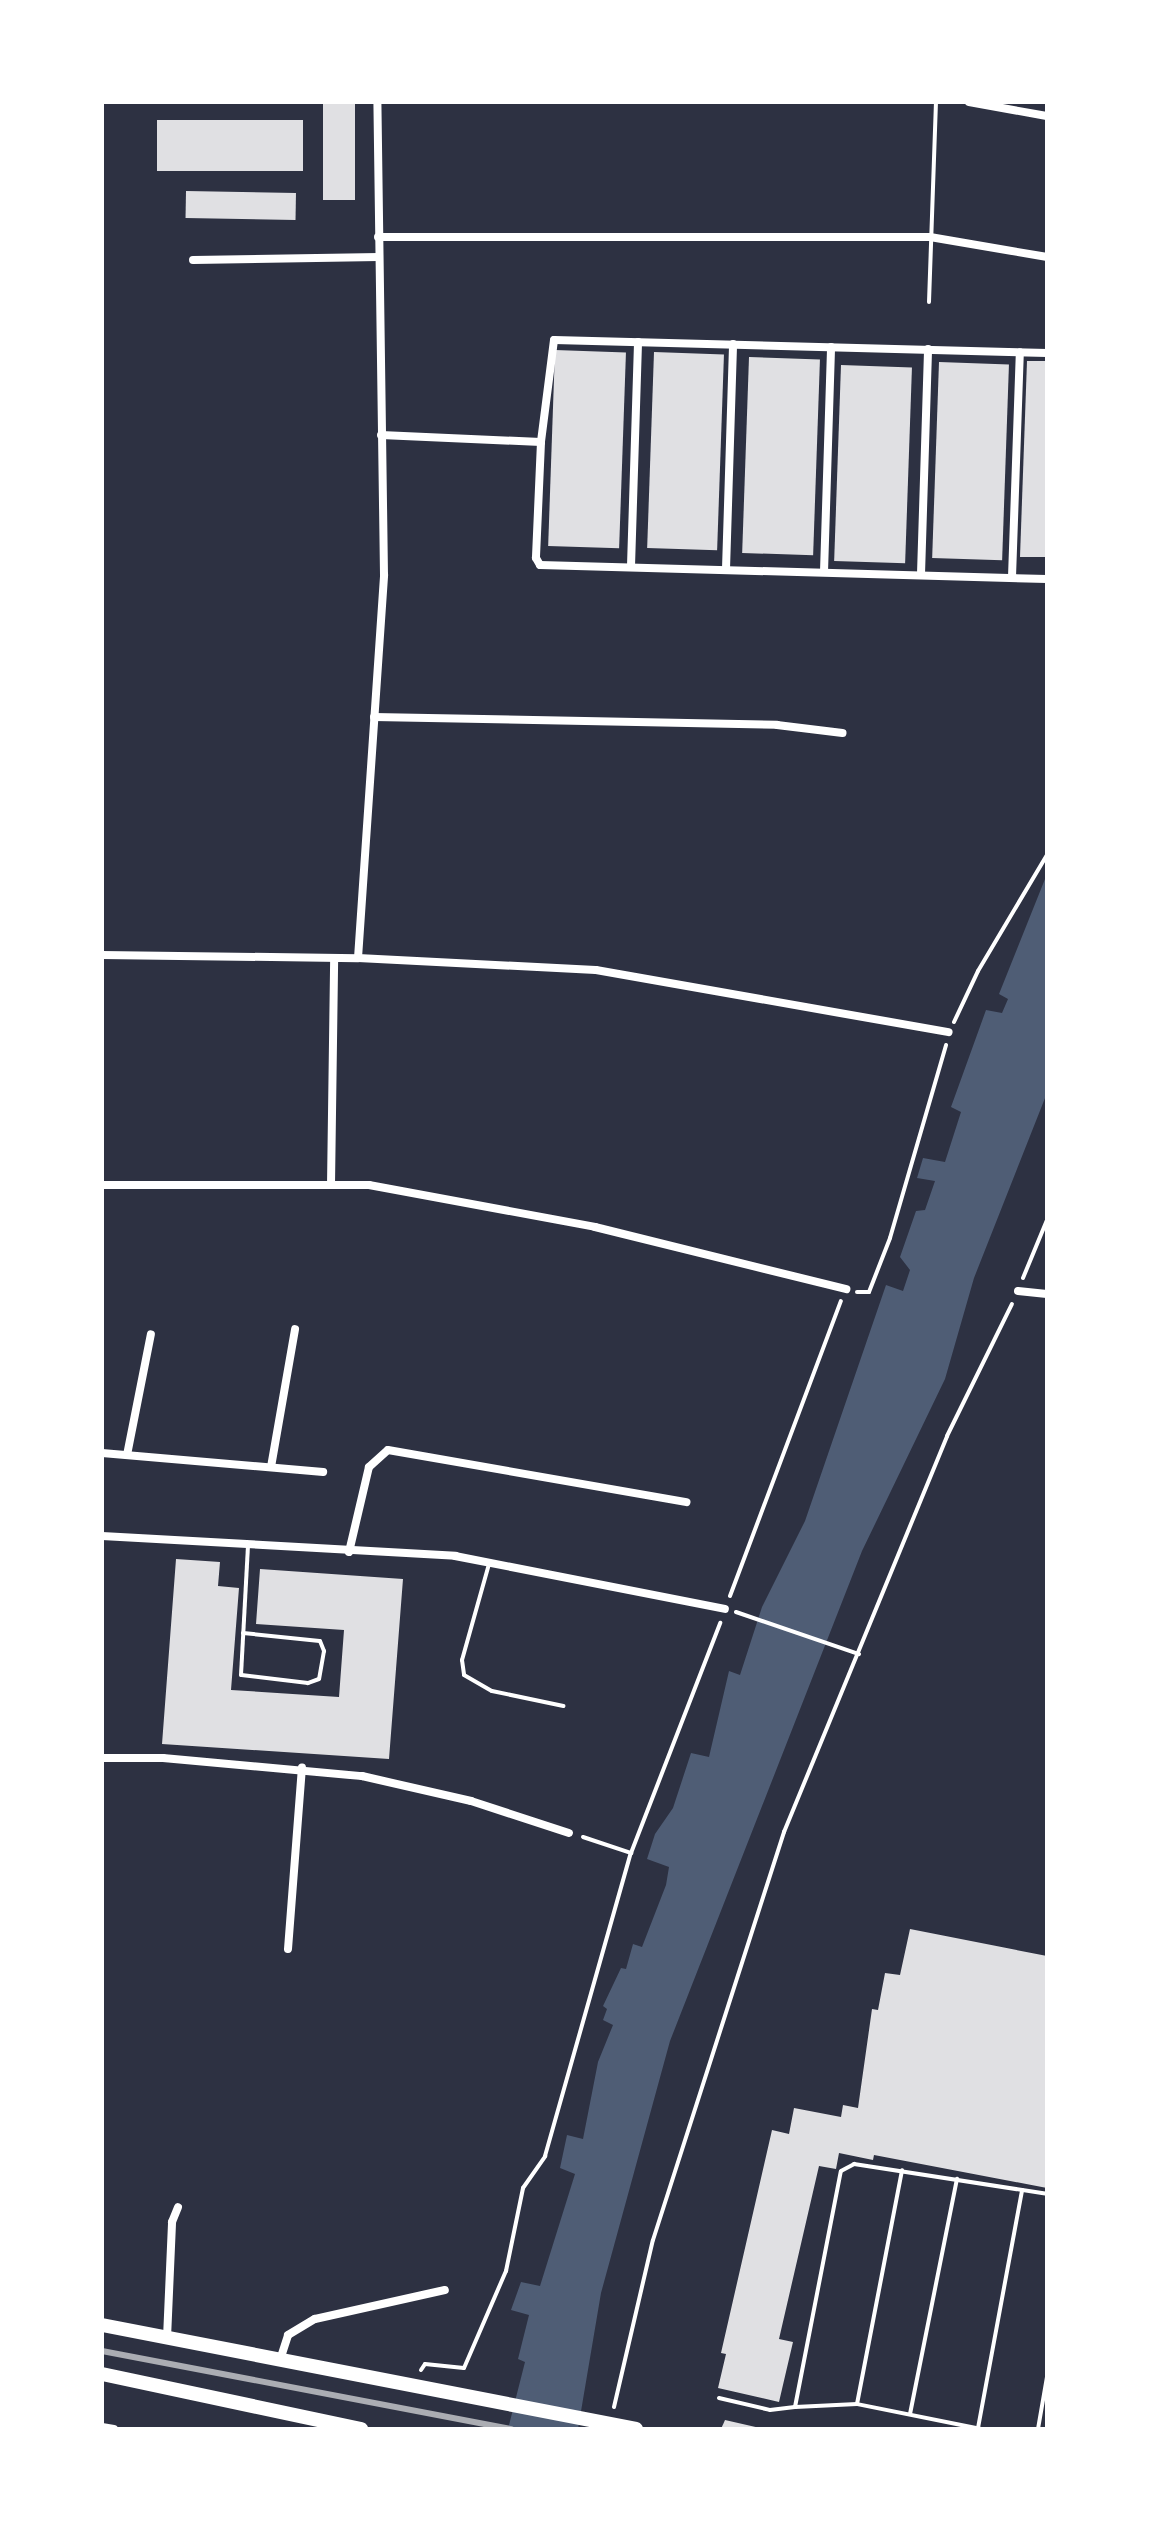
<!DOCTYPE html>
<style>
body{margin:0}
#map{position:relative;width:1149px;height:2531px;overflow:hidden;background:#2d3142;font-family:"Alegreya Sans",sans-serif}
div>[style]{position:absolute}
.water>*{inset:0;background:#4f5d75}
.building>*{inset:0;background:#e0e0e3;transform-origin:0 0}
.path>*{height:4px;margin:-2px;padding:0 2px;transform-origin:2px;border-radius:2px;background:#fff}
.service>*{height:4px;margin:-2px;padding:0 2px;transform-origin:2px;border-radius:2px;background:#fff}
.minor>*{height:8px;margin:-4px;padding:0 4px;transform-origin:4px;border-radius:4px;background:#fff}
.primary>*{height:14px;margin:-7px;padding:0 7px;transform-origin:7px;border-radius:7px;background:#fff}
.rail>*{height:6px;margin:-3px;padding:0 3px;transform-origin:3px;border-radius:3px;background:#abadb3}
span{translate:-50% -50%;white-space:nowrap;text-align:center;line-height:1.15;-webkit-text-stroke:8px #fff;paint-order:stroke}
.frame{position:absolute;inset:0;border:104px solid #fff;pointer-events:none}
</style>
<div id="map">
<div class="water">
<div style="clip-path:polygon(1047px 874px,1047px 1093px,974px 1278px,945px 1379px,862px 1551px,670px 2041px,601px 2293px,578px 2429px,508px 2429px,525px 2362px,518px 2359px,529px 2315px,511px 2310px,521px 2282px,540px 2286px,575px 2174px,560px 2168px,567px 2135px,583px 2139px,598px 2062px,613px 2025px,603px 2020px,607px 2009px,603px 2006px,621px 1968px,626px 1969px,633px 1944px,642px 1947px,666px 1885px,669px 1867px,647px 1859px,655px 1834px,673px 1808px,691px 1753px,709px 1757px,729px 1671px,740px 1675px,762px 1607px,805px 1521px,886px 1285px,903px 1291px,910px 1270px,900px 1257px,916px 1211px,925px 1210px,935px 1181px,917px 1178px,923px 1158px,945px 1162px,961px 1112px,951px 1107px,986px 1010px,1002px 1013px,1008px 999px,999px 994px)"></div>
</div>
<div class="building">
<div style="left:323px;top:102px;width:32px;height:98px"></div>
<div style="left:157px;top:120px;width:146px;height:51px"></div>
<div style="left:186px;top:191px;width:110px;height:27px;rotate:1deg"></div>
<div style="left:555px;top:350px;width:71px;height:196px;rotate:2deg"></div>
<div style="left:654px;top:352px;width:70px;height:196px;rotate:2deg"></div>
<div style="left:749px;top:357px;width:71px;height:196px;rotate:2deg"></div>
<div style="clip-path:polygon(1027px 361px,1047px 361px,1047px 557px,1020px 557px)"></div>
<div style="left:939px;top:362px;width:70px;height:196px;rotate:2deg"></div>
<div style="left:841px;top:365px;width:71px;height:196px;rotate:2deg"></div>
<div style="clip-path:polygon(176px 1559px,220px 1562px,218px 1586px,239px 1588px,231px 1690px,339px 1697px,344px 1630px,256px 1624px,260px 1569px,403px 1579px,389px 1759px,162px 1744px)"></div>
<div style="clip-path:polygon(910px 1929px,1047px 1956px,1047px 2188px,874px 2155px,873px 2160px,839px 2153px,836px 2169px,819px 2166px,779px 2339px,793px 2342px,779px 2402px,718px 2388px,726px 2354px,721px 2353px,772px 2130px,789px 2134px,794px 2108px,841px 2117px,843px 2105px,858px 2108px,872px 2009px,878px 2010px,885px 1973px,900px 1975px)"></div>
<div style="clip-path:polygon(725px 2420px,760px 2428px,759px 2429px,721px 2429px)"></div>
</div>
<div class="path">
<div style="left:954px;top:1022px;width:56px;rotate:-64.8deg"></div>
<div style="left:978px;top:971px;width:135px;rotate:-59.3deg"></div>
<div style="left:1023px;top:1278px;width:63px;rotate:-67.5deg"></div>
<div style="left:857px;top:1292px;width:12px"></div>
<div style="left:869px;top:1292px;width:58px;rotate:-68.7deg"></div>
<div style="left:890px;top:1238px;width:201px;rotate:-73.8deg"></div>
<div style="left:730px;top:1596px;width:315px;rotate:-69.4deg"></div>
<div style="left:736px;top:1612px;width:130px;rotate:18.9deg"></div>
<div style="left:583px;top:1837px;width:51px;rotate:18.4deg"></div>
<div style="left:421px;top:2370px;width:7px;rotate:-56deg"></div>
<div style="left:425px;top:2364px;width:39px;rotate:6deg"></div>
<div style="left:464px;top:2368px;width:106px;rotate:-66.6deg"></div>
<div style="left:506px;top:2271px;width:85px;rotate:-78.4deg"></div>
<div style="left:523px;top:2188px;width:39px;rotate:-55deg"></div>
<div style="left:545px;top:2156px;width:315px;rotate:-74.2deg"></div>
<div style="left:631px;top:1853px;width:247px;rotate:-68.8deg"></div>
<div style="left:614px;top:2407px;width:171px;rotate:-76.9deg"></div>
<div style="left:653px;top:2240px;width:429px;rotate:-72.2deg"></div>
<div style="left:784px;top:1832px;width:428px;rotate:-67.6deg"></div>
<div style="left:947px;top:1436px;width:147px;rotate:-63.8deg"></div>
</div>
<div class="service">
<div style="left:929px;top:302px;width:200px;rotate:-88deg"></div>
<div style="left:489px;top:1564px;width:100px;rotate:105.7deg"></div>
<div style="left:462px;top:1660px;width:15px;rotate:82deg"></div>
<div style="left:464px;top:1675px;width:32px;rotate:30deg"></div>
<div style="left:492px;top:1691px;width:73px;rotate:11.9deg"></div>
<div style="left:243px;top:1633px;width:77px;rotate:5.9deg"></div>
<div style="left:320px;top:1641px;width:11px;rotate:68deg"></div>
<div style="left:324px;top:1651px;width:28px;rotate:100deg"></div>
<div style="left:319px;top:1679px;width:12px;rotate:160deg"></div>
<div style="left:308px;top:1683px;width:67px;rotate:-173.2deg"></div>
<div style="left:241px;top:1675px;width:130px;rotate:-86.9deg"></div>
<div style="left:719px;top:2398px;width:52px;rotate:13.2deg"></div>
<div style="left:770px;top:2410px;width:25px;rotate:-7deg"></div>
<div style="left:857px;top:2404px;width:238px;rotate:-79.1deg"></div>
<div style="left:910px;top:2414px;width:240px;rotate:-78.7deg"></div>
<div style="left:978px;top:2428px;width:242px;rotate:-79.5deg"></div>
<div style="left:981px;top:2429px;width:126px;rotate:-168.6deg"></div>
<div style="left:857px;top:2404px;width:62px;rotate:177.2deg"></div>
<div style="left:795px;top:2407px;width:240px;rotate:-79deg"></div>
<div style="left:841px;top:2171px;width:15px;rotate:-28deg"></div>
<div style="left:854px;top:2164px;width:195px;rotate:8.8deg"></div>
<div style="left:1038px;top:2429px;width:53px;rotate:-80.2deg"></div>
</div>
<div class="minor">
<div style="left:969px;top:102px;width:79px;rotate:10.2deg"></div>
<div style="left:378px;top:237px;width:552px"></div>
<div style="left:930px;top:237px;width:119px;rotate:9.7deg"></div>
<div style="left:193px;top:260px;width:186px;rotate:-0.9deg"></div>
<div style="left:1047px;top:353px;width:493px;rotate:-178.5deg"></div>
<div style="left:554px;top:340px;width:103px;rotate:97.3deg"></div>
<div style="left:541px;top:442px;width:116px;rotate:92.5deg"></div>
<div style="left:536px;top:558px;width:8px;rotate:60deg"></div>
<div style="left:540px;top:565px;width:507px;rotate:1.58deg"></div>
<div style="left:381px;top:435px;width:160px;rotate:2.5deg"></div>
<div style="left:631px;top:566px;width:224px;rotate:-88.2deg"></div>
<div style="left:726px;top:569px;width:225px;rotate:-88.2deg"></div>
<div style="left:824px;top:572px;width:225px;rotate:-88.2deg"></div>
<div style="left:921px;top:574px;width:225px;rotate:-88.2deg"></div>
<div style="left:1012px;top:577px;width:225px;rotate:-88deg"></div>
<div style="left:374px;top:717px;width:403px;rotate:1.1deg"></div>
<div style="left:777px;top:725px;width:66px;rotate:6.9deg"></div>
<div style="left:102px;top:955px;width:256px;rotate:0.7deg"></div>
<div style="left:358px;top:958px;width:238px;rotate:2.9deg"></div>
<div style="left:596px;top:970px;width:358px;rotate:10deg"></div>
<div style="left:358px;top:958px;width:384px;rotate:-86.1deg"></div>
<div style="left:384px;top:575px;width:473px;rotate:-90.8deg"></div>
<div style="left:102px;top:1185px;width:267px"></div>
<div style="left:369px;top:1185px;width:230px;rotate:10.5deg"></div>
<div style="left:595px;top:1227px;width:259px;rotate:13.9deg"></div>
<div style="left:331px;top:1185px;width:227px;rotate:-89.2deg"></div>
<div style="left:1018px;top:1291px;width:29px;rotate:6deg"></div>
<div style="left:102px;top:1453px;width:222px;rotate:4.9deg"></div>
<div style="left:127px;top:1455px;width:123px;rotate:-78.8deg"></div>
<div style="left:271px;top:1467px;width:140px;rotate:-80.1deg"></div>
<div style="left:102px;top:1536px;width:354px;rotate:3.2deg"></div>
<div style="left:455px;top:1556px;width:275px;rotate:11.1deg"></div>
<div style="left:349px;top:1552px;width:87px;rotate:-76.8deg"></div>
<div style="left:369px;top:1467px;width:25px;rotate:-42deg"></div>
<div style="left:388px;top:1450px;width:303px;rotate:9.9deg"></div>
<div style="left:102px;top:1758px;width:61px"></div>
<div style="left:163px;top:1758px;width:200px;rotate:5.2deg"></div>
<div style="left:362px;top:1776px;width:112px;rotate:12.9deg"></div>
<div style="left:471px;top:1801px;width:103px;rotate:18.1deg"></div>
<div style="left:288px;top:1949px;width:182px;rotate:-85.6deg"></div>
<div style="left:167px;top:2338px;width:116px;rotate:-87.5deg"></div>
<div style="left:172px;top:2222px;width:16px;rotate:-68deg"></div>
<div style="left:280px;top:2360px;width:26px;rotate:-72deg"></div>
<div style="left:288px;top:2335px;width:31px;rotate:-31deg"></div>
<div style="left:315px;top:2319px;width:133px;rotate:-12.6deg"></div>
<div style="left:102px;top:2427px;width:12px;rotate:9deg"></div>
</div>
<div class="primary">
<div style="left:102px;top:2325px;width:544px;rotate:11.02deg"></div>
<div style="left:102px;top:2374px;width:265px;rotate:12deg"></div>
</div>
<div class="rail">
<div style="left:102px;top:2351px;width:417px;rotate:10.8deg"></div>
</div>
<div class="frame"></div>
</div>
